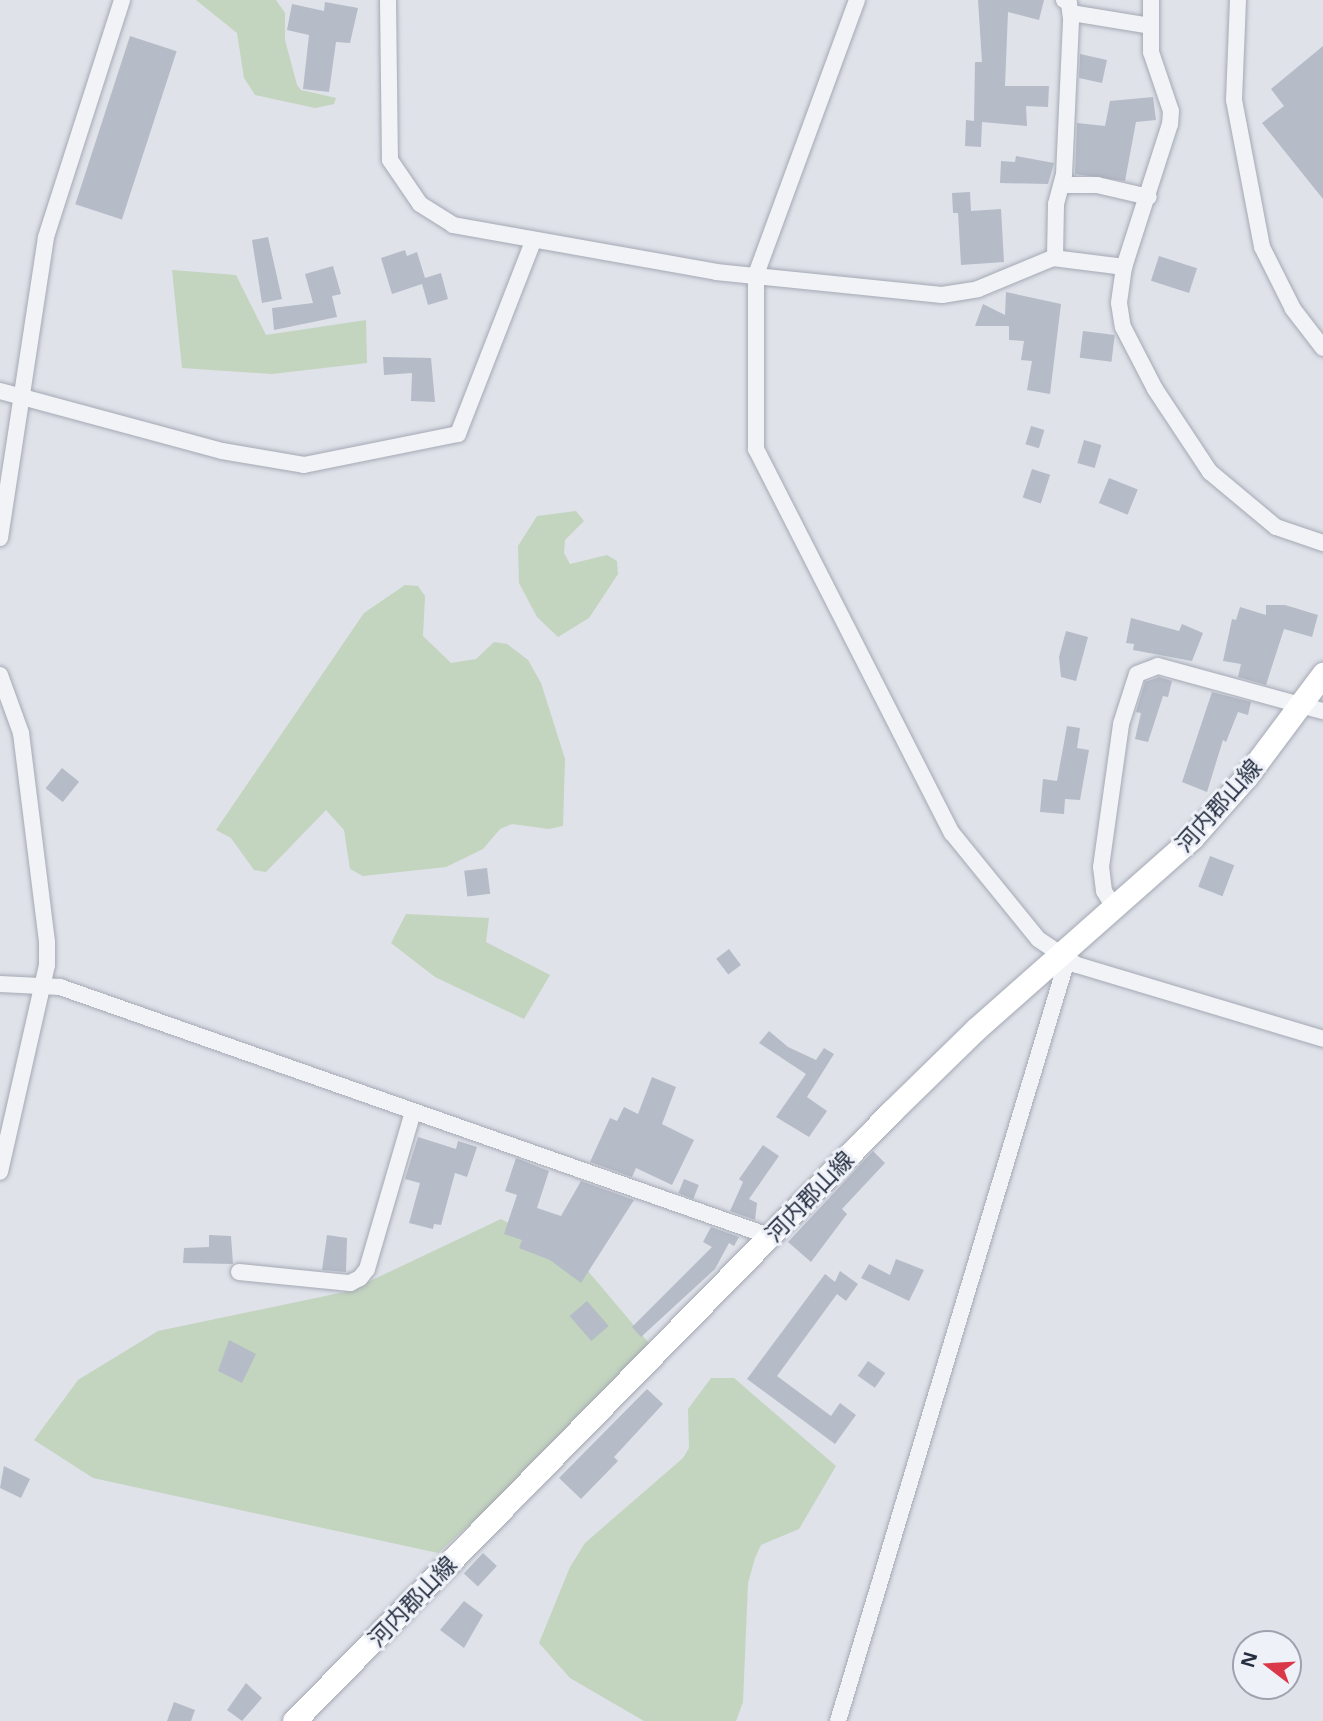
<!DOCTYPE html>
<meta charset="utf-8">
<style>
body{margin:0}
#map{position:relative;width:1323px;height:1721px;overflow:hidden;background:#dfe2e9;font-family:"Open Sans","Noto Sans JP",sans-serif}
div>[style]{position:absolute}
.green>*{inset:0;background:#c3d4bf}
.building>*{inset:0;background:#b5bbc7;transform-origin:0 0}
.roads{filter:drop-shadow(0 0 2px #a4a9b4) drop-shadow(0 0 2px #a4a9b4)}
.street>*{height:16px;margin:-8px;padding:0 8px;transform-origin:8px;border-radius:8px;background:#f2f3f7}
.secondary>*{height:23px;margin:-11.5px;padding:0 11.5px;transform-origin:11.5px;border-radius:11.5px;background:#fff}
span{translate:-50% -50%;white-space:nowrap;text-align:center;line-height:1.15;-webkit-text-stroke:6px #eef1f7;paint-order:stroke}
.street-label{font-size:23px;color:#262f42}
.north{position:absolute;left:1232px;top:1630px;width:70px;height:70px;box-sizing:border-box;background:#eef1f7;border:2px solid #9ea3af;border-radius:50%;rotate:287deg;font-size:19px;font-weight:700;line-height:28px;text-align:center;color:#262f42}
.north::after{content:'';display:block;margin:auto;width:24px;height:32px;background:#da3849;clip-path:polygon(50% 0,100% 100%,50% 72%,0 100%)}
</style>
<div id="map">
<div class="green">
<div style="clip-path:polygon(196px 0,276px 0,285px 13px,285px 40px,297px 85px,301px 90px,336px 98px,334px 104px,315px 108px,255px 95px,244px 78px,237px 33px)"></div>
<div style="clip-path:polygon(172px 270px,236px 275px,266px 335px,366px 320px,367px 363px,272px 374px,182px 368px)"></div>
<div style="clip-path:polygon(576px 511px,584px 521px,565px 540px,564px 553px,570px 564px,607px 555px,617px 561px,618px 574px,589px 618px,558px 637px,537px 617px,519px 583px,518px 546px,537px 516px)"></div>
<div style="clip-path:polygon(405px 585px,418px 586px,425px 596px,423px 636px,451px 663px,476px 659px,494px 642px,507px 644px,528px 660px,541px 683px,565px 759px,563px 826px,549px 829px,512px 824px,500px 829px,483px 849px,446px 867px,363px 876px,350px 869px,344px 830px,326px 810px,266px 872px,254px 870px,231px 838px,216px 830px,364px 613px)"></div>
<div style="clip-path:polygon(406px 914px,489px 918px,486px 942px,550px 975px,524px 1019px,435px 977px,391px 943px)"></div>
<div style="clip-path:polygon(501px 1219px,582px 1264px,659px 1355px,438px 1553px,93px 1478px,34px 1440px,78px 1380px,158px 1331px,349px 1291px)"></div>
<div style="clip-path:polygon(711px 1378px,734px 1378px,836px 1466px,799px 1529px,761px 1545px,755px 1558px,748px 1583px,743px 1702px,736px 1721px,644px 1721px,570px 1678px,539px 1643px,570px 1567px,585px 1543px,683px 1458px,689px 1448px,688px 1409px)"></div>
</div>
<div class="building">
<div style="clip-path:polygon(978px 0,1044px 0,1039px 20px,1008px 12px,1005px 86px,1049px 86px,1048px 107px,1026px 106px,1027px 126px,982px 122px,981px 147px,965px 146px,966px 120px,974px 121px,975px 62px,982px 62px)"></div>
<div style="clip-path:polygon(325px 2px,358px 8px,350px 43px,336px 42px,329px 92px,303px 89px,309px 35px,287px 30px,292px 4px,324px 11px)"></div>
<div style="left:130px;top:36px;width:49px;height:177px;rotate:18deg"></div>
<div style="clip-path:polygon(1323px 46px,1323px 199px,1262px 123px,1284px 106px,1271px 89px)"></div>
<div style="clip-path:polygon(1080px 54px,1107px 60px,1102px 83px,1079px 78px)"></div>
<div style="clip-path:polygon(1153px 97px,1156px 120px,1136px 122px,1125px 181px,1075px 174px,1077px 123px,1105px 126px,1110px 101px)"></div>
<div style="clip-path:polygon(1016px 156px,1054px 163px,1048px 184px,1000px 183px,1001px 161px,1015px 162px)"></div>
<div style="clip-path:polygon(970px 192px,971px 211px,1001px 209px,1004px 262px,961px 265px,958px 213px,953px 213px,952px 193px)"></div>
<div style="clip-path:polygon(268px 237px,282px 299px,262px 303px,252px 240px)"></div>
<div style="clip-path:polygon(405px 250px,407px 256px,417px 252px,425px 278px,441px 273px,448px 299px,428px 305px,422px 284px,392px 294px,381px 258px)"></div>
<div style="left:1159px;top:256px;width:40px;height:26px;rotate:18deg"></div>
<div style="clip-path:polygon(333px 266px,341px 294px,332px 296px,337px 317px,274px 330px,272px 308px,313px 303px,305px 274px)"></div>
<div style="clip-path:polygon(1006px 292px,1061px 304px,1050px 394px,1027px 390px,1032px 361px,1021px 360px,1024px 341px,1009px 340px,1009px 326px,975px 326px,983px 304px,1005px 315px)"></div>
<div style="left:1083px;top:331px;width:32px;height:27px;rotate:7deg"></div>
<div style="clip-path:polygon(383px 357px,431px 358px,435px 402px,411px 401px,412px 373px,384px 375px)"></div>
<div style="left:1031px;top:426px;width:14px;height:19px;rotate:17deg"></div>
<div style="left:1084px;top:440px;width:18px;height:24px;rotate:16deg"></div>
<div style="left:1032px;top:469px;width:19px;height:30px;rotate:18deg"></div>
<div style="left:1109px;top:478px;width:31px;height:27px;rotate:22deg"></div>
<div style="clip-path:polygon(1266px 605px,1285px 605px,1318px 615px,1312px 637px,1284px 629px,1266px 685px,1238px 677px,1241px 664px,1223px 661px,1232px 619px,1236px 620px,1240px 607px,1266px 615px)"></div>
<div style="clip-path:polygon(1131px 618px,1179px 631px,1182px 624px,1203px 633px,1192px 661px,1133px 650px,1134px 644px,1126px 643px)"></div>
<div style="clip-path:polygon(1066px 631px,1088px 637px,1076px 681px,1061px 677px,1059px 657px)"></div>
<div style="clip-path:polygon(1159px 677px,1172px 681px,1168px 697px,1163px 696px,1148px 742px,1135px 739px,1141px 713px,1136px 712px,1145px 682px)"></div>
<div style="clip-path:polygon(1212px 692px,1251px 702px,1248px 715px,1238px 712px,1226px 742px,1223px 740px,1207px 792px,1182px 782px)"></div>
<div style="clip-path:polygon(1067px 726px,1080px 728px,1077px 748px,1089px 750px,1080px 800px,1065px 799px,1064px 814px,1040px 812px,1043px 779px,1057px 781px)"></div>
<div style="left:62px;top:768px;width:22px;height:26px;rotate:39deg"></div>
<div style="left:1210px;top:856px;width:26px;height:33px;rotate:21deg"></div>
<div style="left:487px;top:868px;width:26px;height:23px;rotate:83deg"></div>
<div style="left:729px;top:949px;width:20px;height:16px;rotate:53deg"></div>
<div style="clip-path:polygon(769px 1031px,788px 1047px,816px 1060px,824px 1048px,834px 1054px,807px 1097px,827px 1111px,809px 1137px,776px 1117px,806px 1074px,759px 1043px)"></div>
<div style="clip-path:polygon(652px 1077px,676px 1087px,662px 1124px,694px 1140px,672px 1185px,636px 1168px,632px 1177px,590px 1162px,610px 1118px,617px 1121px,624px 1107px,638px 1114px)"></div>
<div style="clip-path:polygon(418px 1137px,456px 1149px,458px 1141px,477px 1147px,467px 1177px,455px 1173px,441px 1225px,434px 1224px,433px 1229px,409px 1223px,420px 1183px,405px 1179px)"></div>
<div style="clip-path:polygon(763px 1145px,779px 1156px,749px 1199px,757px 1203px,755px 1220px,730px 1211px,743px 1182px,739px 1179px)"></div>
<div style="clip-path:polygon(873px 1151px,885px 1163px,842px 1209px,847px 1214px,811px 1262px,788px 1242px)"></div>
<div style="clip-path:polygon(516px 1158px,549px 1171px,537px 1208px,561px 1216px,581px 1181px,634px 1200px,581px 1283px,550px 1260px,519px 1248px,522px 1240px,504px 1234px,517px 1195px,505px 1191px)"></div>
<div style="left:684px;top:1179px;width:16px;height:15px;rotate:22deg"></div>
<div style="clip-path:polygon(711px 1227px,739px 1237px,734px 1246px,729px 1243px,715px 1269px,641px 1337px,632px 1327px,712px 1247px,703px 1242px)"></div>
<div style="clip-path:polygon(209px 1235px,231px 1236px,233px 1264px,183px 1263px,184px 1248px,209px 1247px)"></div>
<div style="clip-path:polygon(327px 1235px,347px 1238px,346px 1272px,322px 1270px)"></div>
<div style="clip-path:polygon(896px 1259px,924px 1270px,909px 1301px,861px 1278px,869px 1264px,890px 1275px)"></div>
<div style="clip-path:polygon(840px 1271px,858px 1284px,846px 1301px,837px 1294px,777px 1376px,831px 1416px,840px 1403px,856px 1415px,835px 1444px,747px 1379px,825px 1274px,835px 1282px)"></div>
<div style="left:587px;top:1301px;width:33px;height:23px;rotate:49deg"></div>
<div style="clip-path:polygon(229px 1340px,256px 1354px,242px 1383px,218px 1371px)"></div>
<div style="left:868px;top:1361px;width:21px;height:18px;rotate:35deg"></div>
<div style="clip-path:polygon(647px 1389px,663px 1404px,614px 1457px,618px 1461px,581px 1499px,559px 1478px)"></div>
<div style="clip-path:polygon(4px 1466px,30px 1479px,21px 1498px,0 1488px)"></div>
<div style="left:483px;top:1553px;width:19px;height:28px;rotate:43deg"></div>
<div style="clip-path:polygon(464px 1601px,483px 1615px,464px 1648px,440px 1630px)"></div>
<div style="clip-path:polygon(246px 1683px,262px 1698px,242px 1721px,227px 1710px)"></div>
<div style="clip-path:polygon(174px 1702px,195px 1710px,191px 1721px,167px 1721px)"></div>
</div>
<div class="roads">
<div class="street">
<div style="left:388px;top:0;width:160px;rotate:89.3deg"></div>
<div style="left:390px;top:160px;width:53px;rotate:55.7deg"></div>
<div style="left:420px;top:204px;width:39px;rotate:32deg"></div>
<div style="left:453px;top:225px;width:267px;rotate:10.1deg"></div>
<div style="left:716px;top:272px;width:227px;rotate:5.8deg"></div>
<div style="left:942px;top:295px;width:36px;rotate:-9deg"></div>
<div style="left:978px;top:289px;width:81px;rotate:-22.5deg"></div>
<div style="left:1053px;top:258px;width:72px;rotate:7.2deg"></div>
<div style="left:857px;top:0;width:293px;rotate:110.2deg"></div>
<div style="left:756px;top:275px;width:174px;rotate:90deg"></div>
<div style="left:756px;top:449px;width:431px;rotate:63deg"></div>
<div style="left:952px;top:833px;width:136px;rotate:50.9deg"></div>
<div style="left:1038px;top:939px;width:47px;rotate:33.7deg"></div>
<div style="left:1077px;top:965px;width:257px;rotate:16.7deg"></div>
<div style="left:1151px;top:0;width:52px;rotate:90deg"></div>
<div style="left:1151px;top:52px;width:62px;rotate:71.3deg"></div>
<div style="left:1171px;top:111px;width:13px;rotate:94deg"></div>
<div style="left:1170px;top:124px;width:150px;rotate:107.8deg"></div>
<div style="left:1124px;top:267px;width:36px;rotate:98deg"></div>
<div style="left:1119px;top:303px;width:24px;rotate:81deg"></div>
<div style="left:1123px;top:327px;width:70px;rotate:62.7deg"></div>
<div style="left:1155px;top:389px;width:100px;rotate:56.5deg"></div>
<div style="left:1210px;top:472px;width:86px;rotate:39.8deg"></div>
<div style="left:1276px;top:527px;width:50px;rotate:18.8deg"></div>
<div style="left:1238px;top:0;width:100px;rotate:92.3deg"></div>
<div style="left:1234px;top:100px;width:150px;rotate:79.2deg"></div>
<div style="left:1262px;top:247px;width:69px;rotate:63.4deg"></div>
<div style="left:1293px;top:309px;width:49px;rotate:52.4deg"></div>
<div style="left:1071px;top:13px;width:80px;rotate:9.3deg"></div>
<div style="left:1062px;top:185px;width:35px"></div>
<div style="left:1097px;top:185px;width:53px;rotate:13deg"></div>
<div style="left:1055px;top:257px;width:53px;rotate:-88.9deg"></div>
<div style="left:1056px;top:204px;width:30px;rotate:-75deg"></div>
<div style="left:1064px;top:175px;width:157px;rotate:-87.4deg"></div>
<div style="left:1071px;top:18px;width:15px;rotate:-98deg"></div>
<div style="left:1069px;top:3px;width:6px;rotate:-149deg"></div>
<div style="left:0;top:391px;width:230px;rotate:15.1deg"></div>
<div style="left:222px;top:451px;width:83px;rotate:9.7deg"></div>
<div style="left:304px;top:465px;width:157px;rotate:-11.4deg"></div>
<div style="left:458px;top:434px;width:206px;rotate:-68.7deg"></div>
<div style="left:0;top:538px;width:304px;rotate:-81.3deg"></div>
<div style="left:46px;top:237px;width:249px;rotate:-72.2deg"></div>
<div style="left:0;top:675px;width:62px;rotate:70.1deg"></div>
<div style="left:21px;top:733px;width:211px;rotate:82.9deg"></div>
<div style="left:47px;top:942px;width:23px;rotate:90deg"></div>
<div style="left:47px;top:965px;width:212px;rotate:102.8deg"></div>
<div style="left:1114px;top:907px;width:19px;rotate:-122deg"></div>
<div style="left:1104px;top:891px;width:24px;rotate:-97deg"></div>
<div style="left:1101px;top:867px;width:144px;rotate:-82deg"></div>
<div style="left:1121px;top:724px;width:52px;rotate:-72.3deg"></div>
<div style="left:1137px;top:674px;width:22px;rotate:-21deg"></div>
<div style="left:1158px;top:666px;width:171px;rotate:15.3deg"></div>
<div style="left:0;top:984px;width:60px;rotate:2.9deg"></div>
<div style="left:60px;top:987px;width:751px;rotate:19.35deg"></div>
<div style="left:239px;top:1272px;width:112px;rotate:5.7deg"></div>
<div style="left:350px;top:1283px;width:11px;rotate:-27deg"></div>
<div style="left:360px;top:1278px;width:11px;rotate:-52deg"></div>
<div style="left:367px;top:1269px;width:164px;rotate:-73.7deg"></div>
<div style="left:838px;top:1721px;width:795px;rotate:-73.25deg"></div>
</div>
<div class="secondary">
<div style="left:294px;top:1721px;width:854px;rotate:-45.57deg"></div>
<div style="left:892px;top:1111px;width:117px;rotate:-44.3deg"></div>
<div style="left:976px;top:1029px;width:288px;rotate:-41.5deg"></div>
<div style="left:1192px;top:838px;width:81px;rotate:-48.5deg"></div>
<div style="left:1246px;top:777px;width:129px;rotate:-53.2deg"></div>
</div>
</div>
<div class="street-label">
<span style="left:1218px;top:805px;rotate:-48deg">河内郡山線</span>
<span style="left:809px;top:1196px;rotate:-46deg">河内郡山線</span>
<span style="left:412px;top:1601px;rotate:-46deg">河内郡山線</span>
</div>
<div class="north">N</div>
</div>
